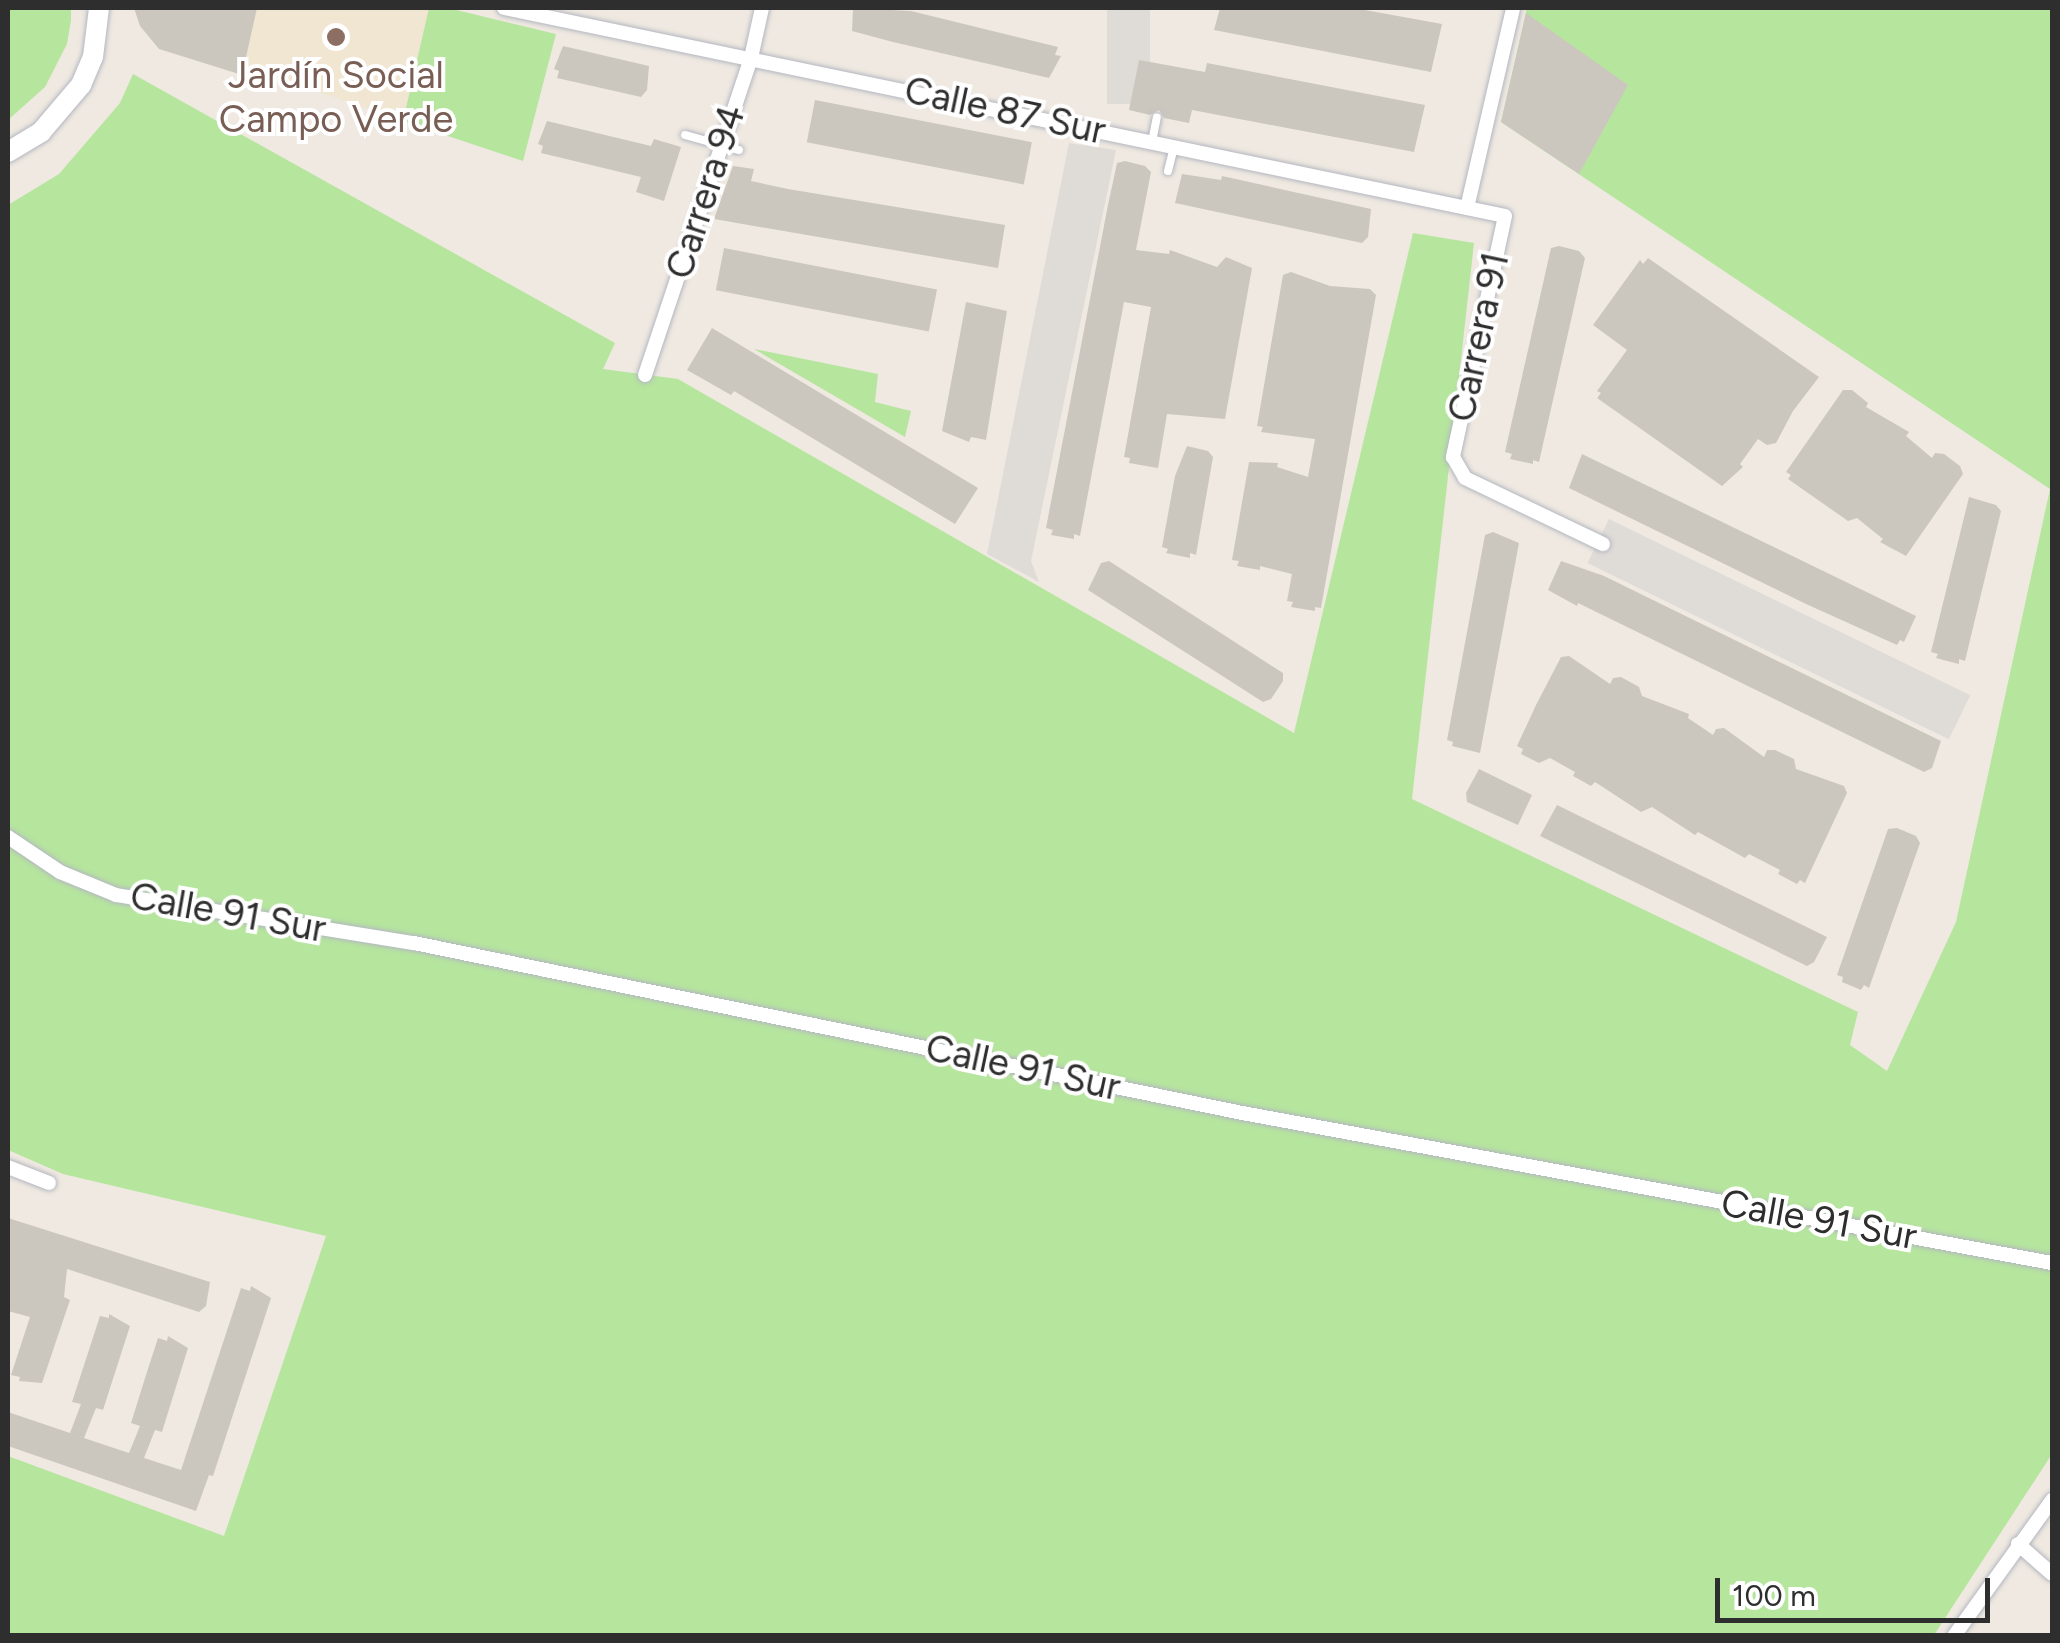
<!DOCTYPE html>
<meta charset="utf-8">
<style>
body{margin:0}
#map{position:relative;width:2060px;height:1643px;overflow:hidden;background:#efe9e1;font-family:Figtree,sans-serif}
div>[style]{position:absolute}
.education>*{inset:0;background:#f0e6d1}
.green>*{inset:0;background:#b6e59e}
.plaza>*{inset:0;background:#dfdcd8;transform-origin:0 0}
.building>*{inset:0;background:#cbc7bf;transform-origin:0 0}
.roads{filter:drop-shadow(0 0 2px #b4b7c1) drop-shadow(0 0 2px #b4b7c1)}
.lane>*{height:8px;margin:-4px;padding:0 4px;transform-origin:4px;border-radius:4px;background:#fff}
.street>*{height:14px;margin:-7px;padding:0 7px;transform-origin:7px;border-radius:7px;background:#fff}
.secondary>*{height:20px;margin:-10px;padding:0 10px;transform-origin:10px;border-radius:10px;background:#fff}
.dots>*{width:28px;height:28px;translate:-50% -50%;box-sizing:border-box;border:5px solid #fff;border-radius:50%}
span{translate:-50% -50%;white-space:nowrap;text-align:center;line-height:1.15;-webkit-text-stroke:8px #fff;paint-order:stroke}
.education-label{font-size:38px;color:#785e54}
.street-label{font-size:38px;color:#2e2e2e}
.frame{position:absolute;inset:0;border:10px solid #2e2e2e;pointer-events:none}
.scale{position:absolute;left:1715px;top:1578px;width:275px;height:45px;box-sizing:border-box;border:5px solid #2e2e2e;border-top:0;padding-left:12px;font-size:30px;line-height:35px;white-space:nowrap;color:#2e2e2e;-webkit-text-stroke:8px #fff;paint-order:stroke}
</style>
<div id="map">
<div class="education">
<div style="clip-path:polygon(257px 8px,429px 8px,403px 121px,244px 66px)"></div>
</div>
<div class="green">
<div style="clip-path:polygon(8px 8px,71px 8px,71px 20px,67px 44px,45px 87px,8px 120px)"></div>
<div style="clip-path:polygon(429px 8px,448px 8px,556px 34px,523px 161px,403px 121px)"></div>
<div style="clip-path:polygon(1527px 8px,2052px 8px,2052px 1454px,1934px 1635px,8px 1635px,8px 1456px,224px 1536px,326px 1236px,63px 1174px,8px 1150px,8px 205px,59px 174px,120px 103px,133px 74px,615px 343px,603px 369px,678px 379px,1294px 733px,1413px 233px,1474px 243px,1412px 799px,1858px 1012px,1850px 1045px,1887px 1071px,1956px 922px,2050px 489px,1501px 122px)"></div>
<div style="clip-path:polygon(754px 349px,878px 374px,875px 402px,911px 411px,905px 437px)"></div>
</div>
<div class="plaza">
<div style="left:1107px;top:8px;width:43px;height:96px"></div>
<div style="clip-path:polygon(1069px 143px,1116px 150px,1031px 561px,1039px 582px,987px 554px)"></div>
<div style="left:1609px;top:519px;width:402px;height:49px;rotate:26deg"></div>
</div>
<div class="building">
<div style="clip-path:polygon(134px 8px,257px 8px,244px 66px,239px 74px,159px 49px,140px 26px)"></div>
<div style="clip-path:polygon(853px 8px,911px 11px,1058px 47px,1055px 55px,1061px 56px,1049px 78px,893px 42px,852px 31px)"></div>
<div style="clip-path:polygon(1220px 8px,1354px 8px,1442px 24px,1431px 72px,1214px 30px)"></div>
<div style="clip-path:polygon(1526px 13px,1628px 85px,1579px 174px,1501px 122px)"></div>
<div style="clip-path:polygon(563px 46px,649px 66px,647px 90px,641px 97px,557px 78px,559px 71px,554px 69px)"></div>
<div style="clip-path:polygon(1139px 60px,1205px 72px,1207px 63px,1425px 105px,1414px 152px,1192px 110px,1189px 123px,1164px 118px,1159px 110px,1150px 115px,1129px 110px)"></div>
<div style="left:815px;top:100px;width:221px;height:43px;rotate:11deg"></div>
<div style="clip-path:polygon(547px 121px,651px 146px,654px 139px,681px 147px,664px 201px,636px 192px,641px 177px,541px 153px,543px 146px,538px 144px)"></div>
<div style="clip-path:polygon(1125px 161px,1145px 166px,1151px 172px,1136px 250px,1169px 254px,1170px 250px,1217px 267px,1226px 257px,1252px 268px,1225px 419px,1167px 414px,1158px 468px,1129px 463px,1130px 458px,1124px 457px,1151px 307px,1124px 302px,1080px 536px,1074px 534px,1074px 539px,1051px 535px,1053px 530px,1046px 528px,1108px 205px,1117px 163px)"></div>
<div style="clip-path:polygon(733px 166px,754px 169px,751px 181px,788px 189px,1005px 225px,998px 268px,714px 219px)"></div>
<div style="clip-path:polygon(1182px 174px,1221px 180px,1222px 176px,1371px 209px,1368px 237px,1362px 243px,1175px 203px)"></div>
<div style="clip-path:polygon(1559px 246px,1579px 251px,1585px 258px,1539px 462px,1533px 460px,1533px 464px,1510px 459px,1512px 454px,1505px 452px,1551px 248px)"></div>
<div style="left:724px;top:248px;width:217px;height:43px;rotate:11deg"></div>
<div style="clip-path:polygon(1648px 258px,1819px 377px,1793px 411px,1776px 443px,1767px 445px,1758px 439px,1740px 464px,1743px 467px,1722px 486px,1597px 398px,1601px 393px,1597px 391px,1627px 350px,1593px 325px,1640px 260px,1643px 264px)"></div>
<div style="clip-path:polygon(1291px 272px,1330px 286px,1370px 289px,1376px 295px,1321px 608px,1315px 607px,1315px 611px,1291px 607px,1293px 602px,1287px 601px,1292px 574px,1260px 566px,1260px 570px,1237px 566px,1239px 561px,1232px 560px,1249px 462px,1278px 463px,1277px 467px,1308px 477px,1315px 439px,1261px 432px,1263px 427px,1257px 426px,1283px 275px)"></div>
<div style="clip-path:polygon(966px 302px,1007px 311px,986px 440px,971px 437px,969px 442px,942px 431px)"></div>
<div style="clip-path:polygon(712px 328px,978px 488px,955px 524px,734px 391px,731px 395px,687px 370px)"></div>
<div style="clip-path:polygon(1843px 390px,1852px 390px,1868px 403px,1866px 407px,1909px 432px,1906px 436px,1932px 458px,1935px 453px,1944px 454px,1960px 466px,1963px 474px,1906px 556px,1880px 542px,1883px 539px,1857px 518px,1848px 521px,1788px 479px,1791px 475px,1786px 472px)"></div>
<div style="clip-path:polygon(1187px 446px,1208px 451px,1213px 457px,1196px 555px,1190px 553px,1190px 558px,1166px 553px,1168px 549px,1162px 547px,1175px 476px)"></div>
<div style="clip-path:polygon(1582px 454px,1916px 616px,1904px 642px,1900px 640px,1897px 645px,1806px 604px,1569px 488px)"></div>
<div style="clip-path:polygon(1969px 497px,1996px 505px,2001px 511px,1965px 661px,1959px 659px,1959px 664px,1936px 658px,1938px 654px,1931px 652px)"></div>
<div style="clip-path:polygon(1493px 532px,1519px 543px,1480px 753px,1452px 746px,1453px 742px,1447px 740px,1485px 535px)"></div>
<div style="clip-path:polygon(1109px 561px,1283px 673px,1283px 681px,1271px 699px,1263px 702px,1088px 590px,1101px 563px)"></div>
<div style="clip-path:polygon(1561px 561px,1604px 576px,1941px 741px,1932px 768px,1924px 772px,1578px 603px,1577px 606px,1548px 590px)"></div>
<div style="clip-path:polygon(1569px 656px,1610px 684px,1613px 678px,1621px 677px,1639px 687px,1642px 696px,1689px 714px,1688px 718px,1713px 735px,1716px 729px,1724px 728px,1764px 757px,1767px 750px,1775px 750px,1794px 759px,1796px 769px,1844px 786px,1847px 793px,1805px 883px,1800px 880px,1797px 884px,1778px 874px,1780px 870px,1749px 854px,1745px 858px,1698px 832px,1695px 835px,1652px 807px,1641px 812px,1595px 782px,1591px 786px,1573px 776px,1575px 772px,1550px 758px,1539px 763px,1521px 754px,1523px 749px,1517px 746px,1536px 705px,1561px 657px)"></div>
<div style="clip-path:polygon(1479px 769px,1532px 795px,1518px 825px,1467px 802px,1466px 793px)"></div>
<div style="clip-path:polygon(1557px 805px,1827px 937px,1814px 962px,1807px 966px,1540px 836px)"></div>
<div style="clip-path:polygon(1897px 828px,1916px 836px,1920px 843px,1869px 988px,1864px 985px,1861px 990px,1842px 982px,1843px 977px,1837px 975px,1888px 829px)"></div>
<div style="clip-path:polygon(8px 1218px,210px 1282px,206px 1306px,199px 1312px,67px 1269px,64px 1297px,70px 1300px,42px 1383px,19px 1381px,20px 1377px,11px 1375px,30px 1317px,8px 1311px)"></div>
<div style="clip-path:polygon(251px 1286px,271px 1298px,213px 1476px,209px 1475px,196px 1511px,8px 1446px,8px 1412px,70px 1433px,81px 1404px,72px 1402px,100px 1316px,109px 1318px,109px 1314px,130px 1326px,103px 1410px,96px 1408px,84px 1438px,129px 1453px,140px 1426px,131px 1423px,146px 1375px,158px 1338px,167px 1341px,168px 1336px,188px 1348px,162px 1432px,155px 1430px,144px 1458px,181px 1470px,241px 1288px,250px 1291px)"></div>
</div>
<div class="roads">
<div class="lane">
<div style="left:685px;top:135px;width:56px;rotate:15.5deg"></div>
<div style="left:1152px;top:142px;width:25px;rotate:-79deg"></div>
<div style="left:1168px;top:171px;width:25px;rotate:-76deg"></div>
</div>
<div class="street">
<div style="left:504px;top:8px;width:1022px;rotate:11.74deg"></div>
<div style="left:1505px;top:216px;width:247px;rotate:102.2deg"></div>
<div style="left:1453px;top:457px;width:24px;rotate:60deg"></div>
<div style="left:1465px;top:478px;width:153px;rotate:25.6deg"></div>
<div style="left:1467px;top:208px;width:205px;rotate:-77deg"></div>
<div style="left:645px;top:375px;width:334px;rotate:-71.5deg"></div>
<div style="left:751px;top:58px;width:51px;rotate:-77.6deg"></div>
<div style="left:8px;top:837px;width:63px;rotate:33.9deg"></div>
<div style="left:60px;top:872px;width:61px;rotate:22.3deg"></div>
<div style="left:116px;top:895px;width:302px;rotate:9.2deg"></div>
<div style="left:414px;top:943px;width:840px;rotate:11.6deg"></div>
<div style="left:1237px;top:1112px;width:829px;rotate:10.5deg"></div>
<div style="left:8px;top:1167px;width:44px;rotate:21.3deg"></div>
<div style="left:2018px;top:1544px;width:45px;rotate:41.4deg"></div>
<div style="left:1954px;top:1636px;width:168px;rotate:-54.2deg"></div>
</div>
<div class="secondary">
<div style="left:8px;top:152px;width:39px;rotate:-31deg"></div>
<div style="left:41px;top:132px;width:62px;rotate:-49.6deg"></div>
<div style="left:81px;top:85px;width:30px;rotate:-67deg"></div>
<div style="left:93px;top:57px;width:49px;rotate:-83deg"></div>
</div>
</div>
<div class="dots">
<div style="left:336px;top:37px;background:#8d6e63"></div>
</div>
<div class="education-label">
<span style="left:336px;top:98px">Jardín Social<br>Campo Verde</span>
</div>
<div class="street-label">
<span style="left:1005px;top:111px;rotate:12deg">Calle 87 Sur</span>
<span style="left:706px;top:192px;rotate:-72deg">Carrera 94</span>
<span style="left:1479px;top:337px;rotate:-78deg">Carrera 91</span>
<span style="left:228px;top:913px;rotate:10deg">Calle 91 Sur</span>
<span style="left:1023px;top:1068px;rotate:12deg">Calle 91 Sur</span>
<span style="left:1819px;top:1220px;rotate:10deg">Calle 91 Sur</span>
</div>
<div class="frame"></div>
<div class="scale">100 m</div>
</div>
